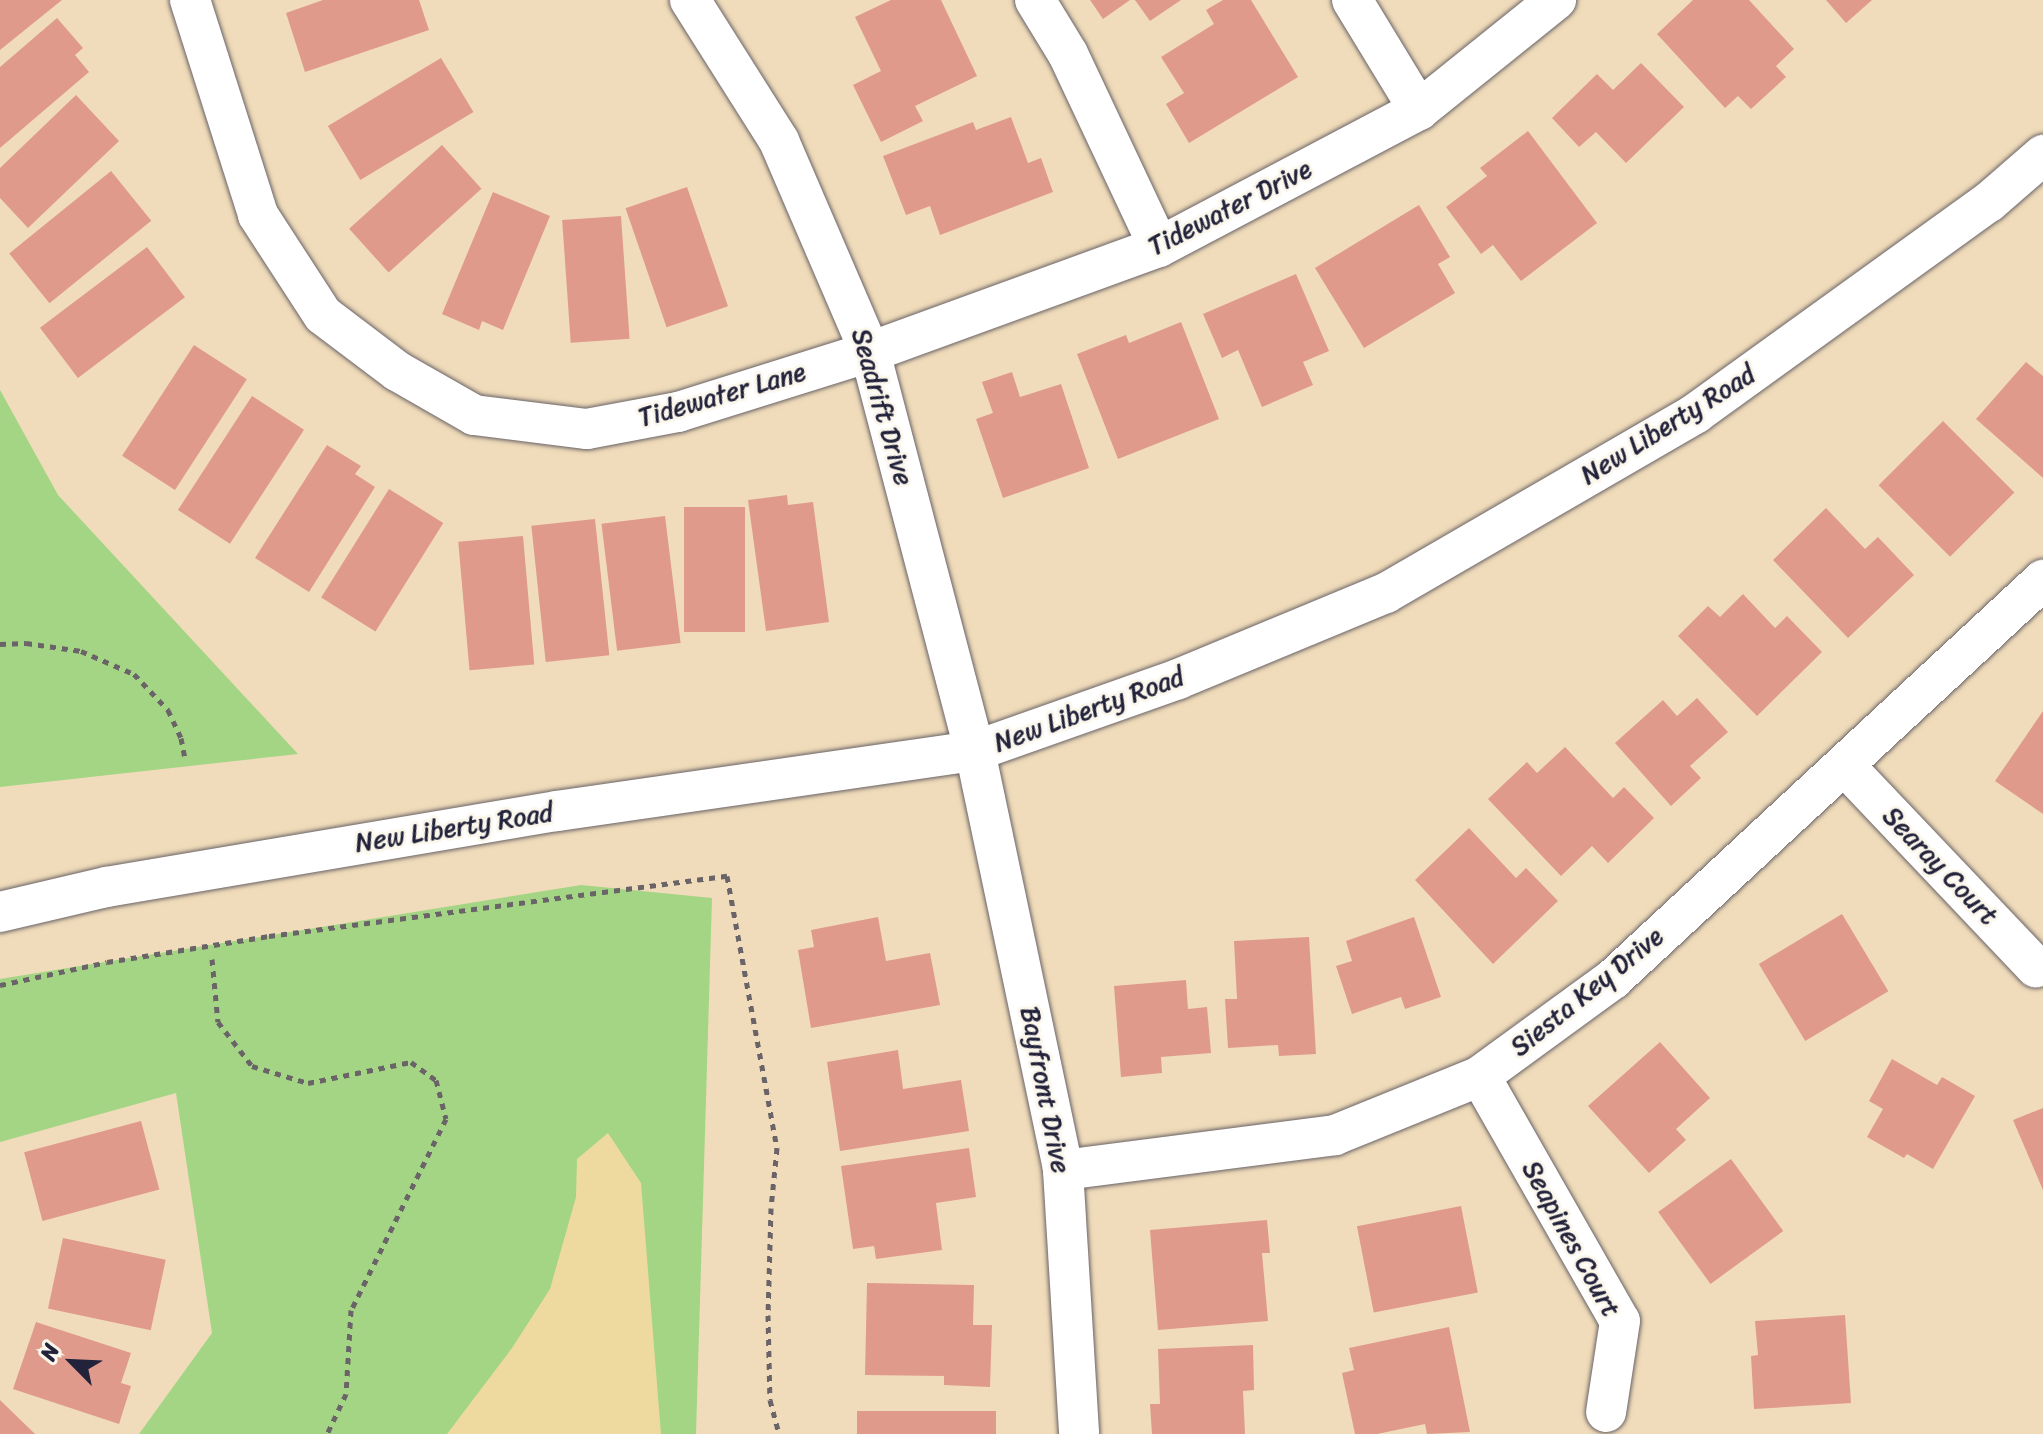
<!DOCTYPE html>
<style>
body{margin:0}
#map{position:relative;width:2043px;height:1434px;overflow:hidden;background:#f0dcba;font-family:Sriracha,sans-serif}
div>[style]{position:absolute}
.green>*{inset:0;background:#a3d584}
.sand>*{inset:0;background:#eeda9e}
.building>*{inset:0;background:#e09a8c;transform-origin:0 0}
.path>*{height:5px;margin-top:-2.5px;transform-origin:0;background:repeating-linear-gradient(90deg,#6a6367 0 6px,transparent 0 12px)}
.roads{filter:drop-shadow(0 0 2px #6a6367) drop-shadow(0 0 2px #6a6367)}
.minor>*{height:40px;margin:-20px;padding:0 20px;transform-origin:20px;border-radius:20px;background:#fff}
span{translate:-50% -50%;white-space:nowrap;text-align:center;line-height:1.15;-webkit-text-stroke:6px #fbf7ec;paint-order:stroke}
.street-label{font-size:26px;color:#22223b}
.north{position:absolute;left:32px;top:1322px;width:80px;height:80px;-webkit-text-stroke:6px #fbf7ec;paint-order:stroke;rotate:294deg;font-size:22px;font-weight:700;line-height:32px;text-align:center;color:#22223b}
.north::after{content:'';display:block;margin:auto;width:28px;height:36px;background:#22223b;clip-path:polygon(50% 0,100% 100%,50% 72%,0 100%)}
</style>
<div id="map">
<div class="green">
<div style="clip-path:polygon(0 390px,58px 495px,298px 754px,0 787px)"></div>
<div style="clip-path:polygon(581px 885px,712px 898px,696px 1434px,139px 1434px,212px 1333px,176px 1093px,0 1142px,0 979px)"></div>
</div>
<div class="sand">
<div style="clip-path:polygon(608px 1133px,641px 1183px,661px 1434px,447px 1434px,512px 1348px,550px 1289px,576px 1197px,577px 1159px)"></div>
</div>
<div class="building">
<div style="clip-path:polygon(0 0,62px 0,0 50px)"></div>
<div style="clip-path:polygon(323px 0,419px 0,429px 30px,305px 72px,286px 13px)"></div>
<div style="clip-path:polygon(891px 0,941px 0,977px 76px,915px 106px,923px 121px,881px 142px,853px 85px,881px 71px,855px 17px)"></div>
<div style="clip-path:polygon(1090px 0,1130px 0,1103px 19px)"></div>
<div style="clip-path:polygon(1135px 0,1181px 0,1150px 21px)"></div>
<div style="clip-path:polygon(1223px 0,1251px 0,1298px 77px,1189px 143px,1166px 104px,1184px 93px,1161px 57px,1214px 24px,1206px 10px)"></div>
<div style="clip-path:polygon(1693px 0,1749px 0,1794px 49px,1776px 66px,1786px 77px,1751px 109px,1738px 96px,1725px 108px,1657px 34px)"></div>
<div style="clip-path:polygon(1826px 0,1872px 0,1846px 23px)"></div>
<div style="clip-path:polygon(57px 18px,83px 48px,75px 55px,89px 72px,0 148px,0 67px)"></div>
<div style="left:441px;top:58px;width:63px;height:132px;rotate:59deg"></div>
<div style="clip-path:polygon(1641px 63px,1684px 107px,1626px 163px,1596px 132px,1579px 147px,1552px 118px,1597px 74px,1613px 90px)"></div>
<div style="clip-path:polygon(76px 95px,119px 141px,28px 228px,0 198px,0 168px)"></div>
<div style="clip-path:polygon(1011px 117px,1028px 163px,1041px 158px,1053px 192px,940px 235px,930px 206px,906px 215px,883px 156px,973px 122px,976px 130px)"></div>
<div style="clip-path:polygon(1528px 131px,1597px 223px,1521px 281px,1493px 245px,1481px 254px,1446px 207px,1487px 176px,1480px 168px)"></div>
<div style="left:442px;top:145px;width:59px;height:125px;rotate:48deg"></div>
<div style="left:111px;top:171px;width:64px;height:131px;rotate:51deg"></div>
<div style="left:687px;top:187px;width:126px;height:65px;rotate:71deg"></div>
<div style="clip-path:polygon(493px 192px,550px 216px,503px 330px,482px 321px,479px 330px,442px 314px)"></div>
<div style="clip-path:polygon(1419px 205px,1450px 257px,1438px 264px,1455px 293px,1364px 348px,1315px 268px)"></div>
<div style="left:621px;top:216px;width:123px;height:59px;rotate:86deg"></div>
<div style="left:147px;top:247px;width:63px;height:134px;rotate:53deg"></div>
<div style="clip-path:polygon(1296px 274px,1329px 351px,1303px 362px,1313px 385px,1262px 407px,1238px 350px,1222px 358px,1203px 314px)"></div>
<div style="clip-path:polygon(1181px 322px,1219px 419px,1118px 459px,1077px 354px,1126px 335px,1129px 343px)"></div>
<div style="left:194px;top:345px;width:63px;height:132px;rotate:33deg"></div>
<div style="clip-path:polygon(2026px 362px,2043px 376px,2043px 478px,1976px 419px)"></div>
<div style="clip-path:polygon(1012px 372px,1020px 397px,1061px 384px,1089px 468px,1003px 498px,976px 419px,993px 413px,982px 382px)"></div>
<div style="left:252px;top:396px;width:62px;height:136px;rotate:33deg"></div>
<div style="left:1943px;top:421px;width:101px;height:91px;rotate:45deg"></div>
<div style="clip-path:polygon(327px 445px,361px 466px,355px 474px,375px 487px,309px 592px,255px 558px)"></div>
<div style="left:389px;top:489px;width:64px;height:128px;rotate:32deg"></div>
<div style="clip-path:polygon(787px 495px,788px 505px,813px 502px,829px 622px,766px 631px,748px 500px)"></div>
<div style="left:684px;top:507px;width:61px;height:125px"></div>
<div style="clip-path:polygon(1826px 508px,1865px 549px,1878px 537px,1914px 575px,1848px 638px,1773px 560px)"></div>
<div style="left:665px;top:516px;width:128px;height:64px;rotate:83deg"></div>
<div style="left:595px;top:519px;width:137px;height:64px;rotate:84deg"></div>
<div style="left:523px;top:536px;width:129px;height:65px;rotate:85deg"></div>
<div style="clip-path:polygon(1743px 594px,1775px 628px,1787px 616px,1822px 652px,1757px 716px,1678px 636px,1708px 606px,1720px 617px)"></div>
<div style="clip-path:polygon(1697px 698px,1728px 732px,1690px 766px,1701px 778px,1671px 806px,1615px 743px,1663px 700px,1677px 716px)"></div>
<div style="clip-path:polygon(2043px 711px,2043px 814px,1995px 781px)"></div>
<div style="clip-path:polygon(1565px 747px,1613px 798px,1624px 787px,1654px 818px,1608px 863px,1592px 846px,1561px 876px,1488px 799px,1527px 762px,1537px 773px)"></div>
<div style="clip-path:polygon(1469px 828px,1516px 878px,1526px 868px,1558px 901px,1493px 964px,1415px 880px)"></div>
<div style="left:1842px;top:914px;width:90px;height:97px;rotate:59deg"></div>
<div style="clip-path:polygon(878px 917px,886px 961px,930px 953px,940px 1005px,811px 1028px,798px 950px,814px 947px,811px 930px)"></div>
<div style="clip-path:polygon(1414px 917px,1441px 997px,1405px 1009px,1401px 997px,1352px 1014px,1336px 966px,1352px 961px,1346px 941px)"></div>
<div style="clip-path:polygon(1309px 937px,1316px 1054px,1279px 1056px,1278px 1045px,1228px 1048px,1225px 999px,1237px 999px,1234px 941px)"></div>
<div style="clip-path:polygon(1186px 980px,1188px 1009px,1207px 1007px,1211px 1053px,1161px 1057px,1162px 1073px,1121px 1077px,1114px 986px)"></div>
<div style="clip-path:polygon(1660px 1042px,1710px 1098px,1676px 1129px,1686px 1140px,1649px 1173px,1588px 1106px)"></div>
<div style="clip-path:polygon(898px 1050px,903px 1089px,961px 1080px,969px 1131px,840px 1151px,827px 1062px)"></div>
<div style="clip-path:polygon(1892px 1059px,1937px 1085px,1942px 1077px,1975px 1096px,1933px 1169px,1907px 1154px,1904px 1158px,1867px 1137px,1883px 1109px,1869px 1101px)"></div>
<div style="clip-path:polygon(2043px 1108px,2043px 1190px,2013px 1120px)"></div>
<div style="left:141px;top:1121px;width:71px;height:121px;rotate:75deg"></div>
<div style="clip-path:polygon(969px 1148px,976px 1197px,936px 1203px,942px 1250px,876px 1259px,874px 1246px,853px 1249px,841px 1166px)"></div>
<div style="left:1731px;top:1159px;width:89px;height:90px;rotate:54deg"></div>
<div style="left:1461px;top:1206px;width:88px;height:106px;rotate:79deg"></div>
<div style="clip-path:polygon(1267px 1220px,1270px 1253px,1262px 1253px,1268px 1321px,1158px 1330px,1150px 1230px)"></div>
<div style="left:63px;top:1238px;width:105px;height:72px;rotate:12deg"></div>
<div style="clip-path:polygon(867px 1283px,974px 1285px,973px 1325px,992px 1325px,990px 1387px,944px 1385px,944px 1376px,865px 1375px)"></div>
<div style="clip-path:polygon(1845px 1315px,1851px 1403px,1754px 1409px,1751px 1356px,1758px 1355px,1755px 1321px)"></div>
<div style="clip-path:polygon(36px 1322px,131px 1353px,121px 1383px,131px 1386px,119px 1424px,13px 1389px)"></div>
<div style="clip-path:polygon(1449px 1327px,1470px 1432px,1427px 1434px,1425px 1424px,1377px 1434px,1355px 1434px,1342px 1373px,1354px 1370px,1349px 1348px)"></div>
<div style="clip-path:polygon(1253px 1345px,1254px 1390px,1243px 1391px,1245px 1434px,1152px 1434px,1150px 1404px,1160px 1404px,1158px 1349px)"></div>
<div style="clip-path:polygon(0 1400px,35px 1434px,0 1434px)"></div>
<div style="left:996px;top:1411px;width:23px;height:139px;rotate:90deg"></div>
</div>
<div class="path">
<div style="left:0;top:644px;width:26px;rotate:-2deg"></div>
<div style="left:26px;top:643px;width:56px;rotate:8.3deg"></div>
<div style="left:81px;top:651px;width:58px;rotate:23.5deg"></div>
<div style="left:134px;top:674px;width:50px;rotate:46.6deg"></div>
<div style="left:168px;top:710px;width:31px;rotate:65deg"></div>
<div style="left:181px;top:738px;width:21px;rotate:79deg"></div>
<div style="left:212px;top:959px;width:63px;rotate:84.6deg"></div>
<div style="left:218px;top:1022px;width:56px;rotate:52.3deg"></div>
<div style="left:252px;top:1066px;width:59px;rotate:16.9deg"></div>
<div style="left:308px;top:1083px;width:105px;rotate:-11.5deg"></div>
<div style="left:411px;top:1062px;width:31px;rotate:36deg"></div>
<div style="left:436px;top:1080px;width:40px;rotate:75.6deg"></div>
<div style="left:446px;top:1119px;width:213px;rotate:116.4deg"></div>
<div style="left:351px;top:1310px;width:84px;rotate:93.4deg"></div>
<div style="left:346px;top:1394px;width:44px;rotate:115.4deg"></div>
<div style="left:0;top:985px;width:109px;rotate:-12.1deg"></div>
<div style="left:107px;top:962px;width:164px;rotate:-9.1deg"></div>
<div style="left:269px;top:936px;width:462px;rotate:-7.5deg"></div>
<div style="left:727px;top:876px;width:277px;rotate:79.6deg"></div>
<div style="left:777px;top:1148px;width:60px;rotate:95.7deg"></div>
<div style="left:771px;top:1208px;width:107px;rotate:91.6deg"></div>
<div style="left:768px;top:1315px;width:85px;rotate:88.7deg"></div>
<div style="left:770px;top:1400px;width:35px;rotate:75deg"></div>
</div>
<div class="roads">
<div class="minor">
<div style="left:190px;top:0;width:225px;rotate:72.4deg"></div>
<div style="left:258px;top:215px;width:119px;rotate:57deg"></div>
<div style="left:323px;top:315px;width:93px;rotate:37.1deg"></div>
<div style="left:397px;top:371px;width:89px;rotate:29.7deg"></div>
<div style="left:474px;top:415px;width:114px;rotate:7.1deg"></div>
<div style="left:587px;top:429px;width:93px;rotate:-10.6deg"></div>
<div style="left:678px;top:412px;width:201px;rotate:-17.4deg"></div>
<div style="left:870px;top:352px;width:307px;rotate:-20deg"></div>
<div style="left:1159px;top:247px;width:294px;rotate:-27.8deg"></div>
<div style="left:1419px;top:110px;width:176px;rotate:-38.8deg"></div>
<div style="left:690px;top:0;width:167px;rotate:57.7deg"></div>
<div style="left:779px;top:141px;width:230px;rotate:66.7deg"></div>
<div style="left:870px;top:352px;width:413px;rotate:75.3deg"></div>
<div style="left:975px;top:751px;width:428px;rotate:78.1deg"></div>
<div style="left:1063px;top:1170px;width:264px;rotate:86.5deg"></div>
<div style="left:1035px;top:0;width:63px;rotate:58.6deg"></div>
<div style="left:1068px;top:54px;width:213px;rotate:64.8deg"></div>
<div style="left:1352px;top:0;width:129px;rotate:58.7deg"></div>
<div style="left:1844px;top:765px;width:279px;rotate:46.5deg"></div>
<div style="left:0;top:912px;width:110px;rotate:-13.2deg"></div>
<div style="left:107px;top:887px;width:456px;rotate:-9.6deg"></div>
<div style="left:557px;top:811px;width:422px;rotate:-8.2deg"></div>
<div style="left:975px;top:751px;width:215px;rotate:-19.5deg"></div>
<div style="left:1178px;top:679px;width:225px;rotate:-22.5deg"></div>
<div style="left:1386px;top:593px;width:358px;rotate:-30.1deg"></div>
<div style="left:1696px;top:413px;width:361px;rotate:-35.8deg"></div>
<div style="left:1989px;top:202px;width:72px;rotate:-41deg"></div>
<div style="left:1480px;top:1076px;width:282px;rotate:60.3deg"></div>
<div style="left:1620px;top:1321px;width:92px;rotate:98.7deg"></div>
<div style="left:1063px;top:1170px;width:274px;rotate:-7.3deg"></div>
<div style="left:1335px;top:1135px;width:157px;rotate:-22.1deg"></div>
<div style="left:1480px;top:1076px;width:165px;rotate:-36.1deg"></div>
<div style="left:1613px;top:979px;width:587px;rotate:-42.86deg"></div>
</div>
</div>
<div class="street-label">
<span style="left:1230px;top:208px;rotate:-27deg">Tidewater Drive</span>
<span style="left:722px;top:395px;rotate:-16deg">Tidewater Lane</span>
<span style="left:882px;top:407px;rotate:74deg">Seadrift Drive</span>
<span style="left:1668px;top:425px;rotate:-32deg">New Liberty Road</span>
<span style="left:1089px;top:710px;rotate:-20deg">New Liberty Road</span>
<span style="left:454px;top:828px;rotate:-9deg">New Liberty Road</span>
<span style="left:1940px;top:866px;rotate:46deg">Searay Court</span>
<span style="left:1587px;top:992px;rotate:-39deg">Siesta Key Drive</span>
<span style="left:1045px;top:1090px;rotate:79deg">Bayfront Drive</span>
<span style="left:1571px;top:1239px;rotate:61deg">Seapines Court</span>
</div>
<div class="north">N</div>
</div>
